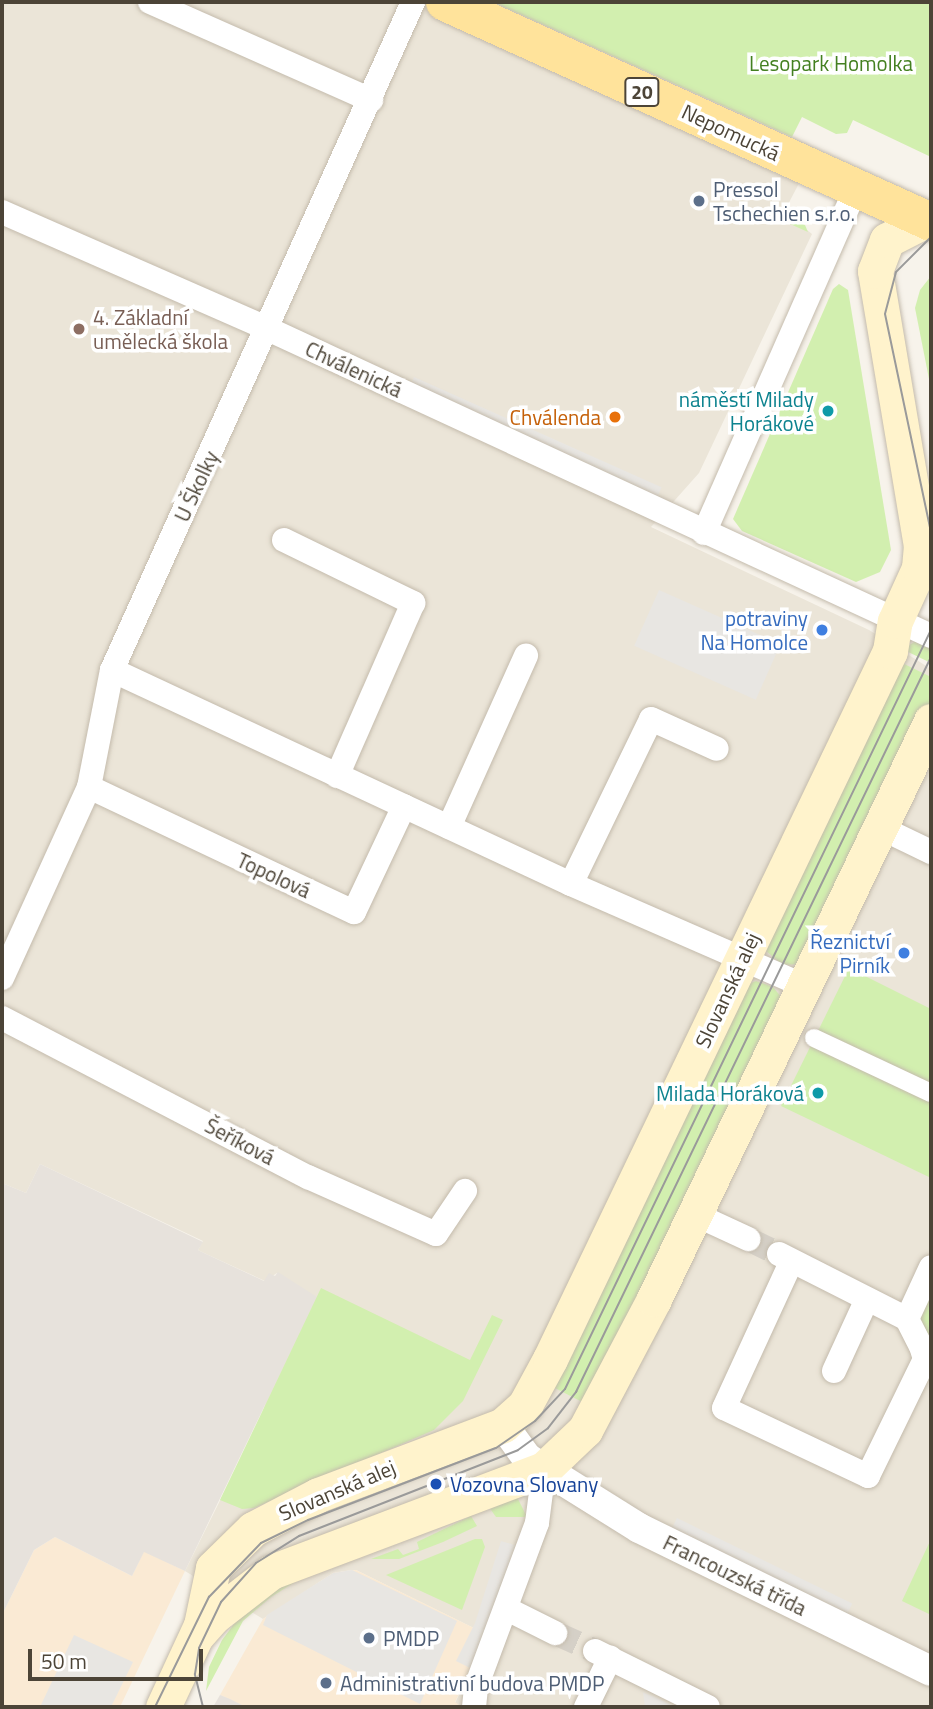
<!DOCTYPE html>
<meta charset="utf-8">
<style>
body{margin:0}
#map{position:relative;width:933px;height:1709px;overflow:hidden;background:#f7f3eb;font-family:"Titillium Web",sans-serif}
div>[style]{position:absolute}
.residential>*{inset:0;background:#ebe5d8}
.commercial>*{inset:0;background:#faead4}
.industrial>*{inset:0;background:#e7e2dc}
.green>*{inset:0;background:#d2efaf}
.parking>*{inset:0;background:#e8e6e2;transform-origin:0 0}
.minor-tunnel>*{height:24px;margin-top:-12px;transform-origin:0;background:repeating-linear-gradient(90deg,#d5d0c7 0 24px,transparent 0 36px)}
.roads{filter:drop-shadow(0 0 2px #c4bbac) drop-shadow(0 0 2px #c4bbac)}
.pedestrian>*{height:18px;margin:-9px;padding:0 9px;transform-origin:9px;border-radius:9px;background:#fff}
.minor>*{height:24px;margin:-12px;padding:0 12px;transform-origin:12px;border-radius:12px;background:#fff}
.tertiary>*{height:30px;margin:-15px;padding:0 15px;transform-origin:15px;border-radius:15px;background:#fff}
.secondary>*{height:35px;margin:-17.5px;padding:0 17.5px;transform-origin:17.5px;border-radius:17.5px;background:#fff3cc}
.primary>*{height:38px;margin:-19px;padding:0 19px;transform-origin:19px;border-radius:19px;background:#ffe39b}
.tram>*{height:2px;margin:-1px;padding:0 1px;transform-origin:1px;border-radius:1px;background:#9a9a9a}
.dots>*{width:19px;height:19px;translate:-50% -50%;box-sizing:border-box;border:4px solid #fff;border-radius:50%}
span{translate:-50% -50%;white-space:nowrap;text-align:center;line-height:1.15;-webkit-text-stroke:7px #fff;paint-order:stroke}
.shield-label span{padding:2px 5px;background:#fff;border:2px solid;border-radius:5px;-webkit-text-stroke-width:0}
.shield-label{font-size:19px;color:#4c4437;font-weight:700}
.park-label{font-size:21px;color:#448021}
.street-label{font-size:21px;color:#4c4437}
.service-label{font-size:21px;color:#4e5e75}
.left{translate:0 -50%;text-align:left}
.education-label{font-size:21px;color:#785e54}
.culture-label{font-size:21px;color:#0d838f}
.right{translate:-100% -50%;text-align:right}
.food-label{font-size:21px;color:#c56008}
.shop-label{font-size:21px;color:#366cbe}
.transit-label{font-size:21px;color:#164399}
.frame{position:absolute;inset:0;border:4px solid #4c4437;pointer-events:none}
.scale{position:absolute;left:28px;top:1649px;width:175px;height:32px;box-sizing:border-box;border:4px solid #4c4437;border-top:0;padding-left:9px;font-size:21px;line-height:24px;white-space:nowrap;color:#4c4437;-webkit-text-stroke:5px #fff;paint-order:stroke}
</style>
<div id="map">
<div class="residential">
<div style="clip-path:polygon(2px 2px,493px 2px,817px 149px,784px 212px,812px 234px,699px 473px,651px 527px,869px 630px,931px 669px,931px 1707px,462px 1707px,455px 1703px,488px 1635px,431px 1607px,356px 1570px,345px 1571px,333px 1573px,263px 1619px,185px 1571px,262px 1416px,294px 1286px,277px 1273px,265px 1281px,204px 1253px,198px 1250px,203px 1241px,40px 1164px,26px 1193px,2px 1183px)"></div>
</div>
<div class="commercial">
<div style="clip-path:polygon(55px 1537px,132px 1576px,144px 1551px,185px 1571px,120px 1707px,2px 1707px,2px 1615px,34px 1550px)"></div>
<div style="clip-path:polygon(356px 1570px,488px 1635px,455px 1702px,462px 1707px,246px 1707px,220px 1695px,263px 1619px,333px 1573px)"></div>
</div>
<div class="industrial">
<div style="clip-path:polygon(40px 1164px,203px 1242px,198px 1250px,204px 1253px,264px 1281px,269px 1273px,275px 1276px,278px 1272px,317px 1297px,185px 1571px,144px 1552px,132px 1576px,55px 1537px,34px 1550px,2px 1615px,2px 1183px,26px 1193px)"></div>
<div style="clip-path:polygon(220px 1695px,230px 1699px,246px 1707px,213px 1707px)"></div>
</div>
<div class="green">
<div style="clip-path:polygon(493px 2px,931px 2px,931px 157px,853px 120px,847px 133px,836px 134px,802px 117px,792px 137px)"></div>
<div style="clip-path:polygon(772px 210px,805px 225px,808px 232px,770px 215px)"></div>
<div style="clip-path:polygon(931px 276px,931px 389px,915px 308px,920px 290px)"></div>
<div style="clip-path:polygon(839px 284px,848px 290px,891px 550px,880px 572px,856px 582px,742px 531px,733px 519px,833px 289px)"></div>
<div style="clip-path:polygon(916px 641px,931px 644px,931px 663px,902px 649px)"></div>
<div style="clip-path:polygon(896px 660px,931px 677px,931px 704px,812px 954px,801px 964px,783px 965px,766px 951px,762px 940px)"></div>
<div style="clip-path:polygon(849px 968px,931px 1009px,931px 1178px,781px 1106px)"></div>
<div style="clip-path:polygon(756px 981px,773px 987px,782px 998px,590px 1406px,551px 1386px,746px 985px)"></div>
<div style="clip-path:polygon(931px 1267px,931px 1351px,907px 1319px)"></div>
<div style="clip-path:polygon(321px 1288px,470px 1360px,492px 1315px,503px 1320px,463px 1401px,434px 1430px,254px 1508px,242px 1509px,220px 1500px)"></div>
<div style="clip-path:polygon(516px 1495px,527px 1517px,496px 1517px,484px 1500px)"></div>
<div style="clip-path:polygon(471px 1516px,477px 1526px,443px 1542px,399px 1559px,371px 1559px,398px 1549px,403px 1555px,419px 1549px,417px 1542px)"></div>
<div style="clip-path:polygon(475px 1539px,482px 1539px,485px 1547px,462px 1610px,386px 1575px)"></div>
<div style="clip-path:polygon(931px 1539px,931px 1615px,902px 1601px)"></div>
<div style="clip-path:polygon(327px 1562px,271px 1597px,243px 1621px,206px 1691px,209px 1667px,222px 1640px,255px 1596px)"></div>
</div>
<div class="parking">
<div style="left:414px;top:377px;width:271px;height:11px;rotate:24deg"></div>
<div style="left:659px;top:590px;width:133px;height:61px;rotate:24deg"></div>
<div style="left:677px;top:1518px;width:195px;height:19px;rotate:26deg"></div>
<div style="clip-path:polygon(501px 1541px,518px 1546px,472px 1669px,456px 1661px,475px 1623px)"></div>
<div style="clip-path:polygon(352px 1570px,457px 1621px,420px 1704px,263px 1625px,267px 1615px,333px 1573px)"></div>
<div style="clip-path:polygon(74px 1635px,133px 1662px,111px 1707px,40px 1707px)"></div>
<div style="clip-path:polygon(643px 1692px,676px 1707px,645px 1707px)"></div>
</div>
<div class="minor-tunnel">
<div style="left:748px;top:1239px;width:34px;rotate:26deg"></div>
<div style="left:555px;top:1633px;width:44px;rotate:24.2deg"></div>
</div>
<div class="roads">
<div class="pedestrian">
<div style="left:814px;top:1038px;width:129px;rotate:25.2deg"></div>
</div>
<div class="minor">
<div style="left:150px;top:2px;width:242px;rotate:23.9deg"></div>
<div style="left:2px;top:212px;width:291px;rotate:23.7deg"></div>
<div style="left:268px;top:329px;width:731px;rotate:24.85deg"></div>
<div style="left:704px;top:533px;width:375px;rotate:-66.2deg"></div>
<div style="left:284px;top:540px;width:144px;rotate:26deg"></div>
<div style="left:413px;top:603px;width:189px;rotate:113.7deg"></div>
<div style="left:112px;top:670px;width:506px;rotate:25deg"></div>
<div style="left:571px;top:884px;width:254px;rotate:23.6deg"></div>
<div style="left:89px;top:787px;width:293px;rotate:25.3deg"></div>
<div style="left:354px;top:912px;width:117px;rotate:-64.7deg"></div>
<div style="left:449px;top:827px;width:188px;rotate:-65.8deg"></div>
<div style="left:879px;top:827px;width:58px;rotate:25.7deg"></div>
<div style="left:571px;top:884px;width:183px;rotate:-64.1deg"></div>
<div style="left:651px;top:719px;width:72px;rotate:24.4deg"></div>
<div style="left:2px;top:978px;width:210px;rotate:-65.5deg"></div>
<div style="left:89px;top:787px;width:119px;rotate:-78.9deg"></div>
<div style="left:112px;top:670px;width:733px;rotate:-65.74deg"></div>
<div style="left:2px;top:1018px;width:345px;rotate:27.5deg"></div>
<div style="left:308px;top:1177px;width:140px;rotate:24deg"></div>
<div style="left:436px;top:1234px;width:52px;rotate:-56deg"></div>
<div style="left:694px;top:1214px;width:60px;rotate:24.8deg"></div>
<div style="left:779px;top:1254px;width:144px;rotate:26.9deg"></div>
<div style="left:907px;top:1319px;width:30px;rotate:63deg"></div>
<div style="left:921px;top:1346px;width:14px;rotate:73deg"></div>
<div style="left:925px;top:1359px;width:130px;rotate:116deg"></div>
<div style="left:868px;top:1476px;width:159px;rotate:-154.7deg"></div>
<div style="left:724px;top:1408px;width:161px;rotate:-65.3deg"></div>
<div style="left:907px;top:1319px;width:57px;rotate:-65.2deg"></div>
<div style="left:834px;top:1371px;width:79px;rotate:-65.4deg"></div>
<div style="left:507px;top:1609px;width:54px;rotate:26.6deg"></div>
<div style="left:595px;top:1651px;width:126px;rotate:26.4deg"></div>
<div style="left:474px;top:1707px;width:20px;rotate:-84deg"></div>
<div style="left:476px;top:1687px;width:175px;rotate:-69.6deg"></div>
<div style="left:537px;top:1523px;width:54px;rotate:-82.6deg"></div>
<div style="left:586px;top:1707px;width:55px;rotate:-63.9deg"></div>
</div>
<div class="tertiary">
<div style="left:503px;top:1425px;width:41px;rotate:54deg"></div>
<div style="left:527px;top:1458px;width:132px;rotate:32deg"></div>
<div style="left:639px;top:1528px;width:325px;rotate:26.1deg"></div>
</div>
<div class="secondary">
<div style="left:197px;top:1635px;width:24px;rotate:-48deg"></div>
<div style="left:213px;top:1617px;width:73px;rotate:-37.8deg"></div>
<div style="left:271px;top:1572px;width:292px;rotate:-20.7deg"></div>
<div style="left:544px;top:1469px;width:57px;rotate:-43.6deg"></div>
<div style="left:585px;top:1430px;width:148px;rotate:-62.2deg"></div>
<div style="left:654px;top:1299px;width:641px;rotate:-64.39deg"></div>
<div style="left:163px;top:1707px;width:90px;rotate:-65.1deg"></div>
<div style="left:201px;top:1625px;width:58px;rotate:-78.1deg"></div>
<div style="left:213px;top:1568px;width:56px;rotate:-44.3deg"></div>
<div style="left:253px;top:1529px;width:73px;rotate:-27.6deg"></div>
<div style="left:318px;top:1495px;width:198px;rotate:-20.7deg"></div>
<div style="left:503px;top:1425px;width:30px;rotate:-42deg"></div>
<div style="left:525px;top:1405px;width:52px;rotate:-61.5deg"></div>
<div style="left:550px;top:1359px;width:785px;rotate:-64.35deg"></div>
<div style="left:890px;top:651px;width:30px;rotate:-81deg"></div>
<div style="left:895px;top:621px;width:58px;rotate:-65.6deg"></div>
<div style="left:919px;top:568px;width:22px;rotate:-85deg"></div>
<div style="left:921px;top:546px;width:279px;rotate:-99.5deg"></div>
<div style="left:875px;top:271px;width:33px;rotate:-69deg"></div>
<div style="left:887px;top:240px;width:44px;rotate:-27.1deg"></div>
</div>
<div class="primary">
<div style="left:445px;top:2px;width:533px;rotate:24.36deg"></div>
</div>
</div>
<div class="tram">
<div style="left:931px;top:237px;width:49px;rotate:135deg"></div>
<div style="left:896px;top:272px;width:43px;rotate:104.7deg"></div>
<div style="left:885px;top:314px;width:223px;rotate:78.1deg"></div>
<div style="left:155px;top:1707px;width:123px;rotate:-63.9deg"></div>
<div style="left:209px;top:1597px;width:75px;rotate:-46.1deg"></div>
<div style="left:261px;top:1543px;width:52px;rotate:-26.1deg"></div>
<div style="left:308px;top:1520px;width:201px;rotate:-21deg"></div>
<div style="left:496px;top:1448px;width:47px;rotate:-34.7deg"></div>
<div style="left:535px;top:1421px;width:44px;rotate:-46.8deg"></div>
<div style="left:565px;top:1389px;width:843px;rotate:-64.26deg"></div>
<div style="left:203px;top:1707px;width:34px;rotate:-104deg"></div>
<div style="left:195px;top:1674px;width:26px;rotate:-81deg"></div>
<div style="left:199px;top:1648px;width:51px;rotate:-64.4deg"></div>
<div style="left:221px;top:1602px;width:52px;rotate:-48.1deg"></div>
<div style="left:256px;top:1563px;width:51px;rotate:-32.1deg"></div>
<div style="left:299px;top:1536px;width:235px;rotate:-21.4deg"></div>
<div style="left:518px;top:1450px;width:37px;rotate:-36deg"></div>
<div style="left:548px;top:1428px;width:46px;rotate:-52.1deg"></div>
<div style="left:576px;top:1392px;width:816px;rotate:-64.22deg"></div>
</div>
<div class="dots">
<div style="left:699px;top:201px;background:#5c6f8a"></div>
<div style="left:79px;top:329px;background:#8d6e63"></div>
<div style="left:828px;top:411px;background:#0f9aa8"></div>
<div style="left:615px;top:417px;background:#e8710a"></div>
<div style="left:822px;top:630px;background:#3f7fe0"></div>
<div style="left:904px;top:953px;background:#3f7fe0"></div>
<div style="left:818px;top:1093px;background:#0f9aa8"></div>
<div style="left:436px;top:1484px;background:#1a4fb4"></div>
<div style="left:369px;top:1638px;background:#5c6f8a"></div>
<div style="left:326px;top:1683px;background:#5c6f8a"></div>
</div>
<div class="shield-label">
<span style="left:642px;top:92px">20</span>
</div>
<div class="park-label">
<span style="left:831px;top:63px">Lesopark Homolka</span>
</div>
<div class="street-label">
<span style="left:731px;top:132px;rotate:25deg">Nepomucká</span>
<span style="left:354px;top:369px;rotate:25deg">Chválenická</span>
<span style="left:196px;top:486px;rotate:-65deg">U Školky</span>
<span style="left:274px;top:875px;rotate:25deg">Topolová</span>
<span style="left:727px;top:990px;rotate:-65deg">Slovanská alej</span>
<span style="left:240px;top:1141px;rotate:28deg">Šeříková</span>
<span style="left:337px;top:1490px;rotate:-23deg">Slovanská alej</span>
<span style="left:735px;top:1575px;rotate:26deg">Francouzská třída</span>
</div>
<div class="service-label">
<span class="left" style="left:713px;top:201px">Pressol<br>Tschechien s.r.o.</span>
<span class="left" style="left:383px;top:1638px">PMDP</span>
<span class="left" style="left:340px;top:1683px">Administrativní budova PMDP</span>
</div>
<div class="education-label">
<span class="left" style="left:93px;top:329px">4. Základní<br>umělecká škola</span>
</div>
<div class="culture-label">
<span class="right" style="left:814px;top:411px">náměstí Milady<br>Horákové</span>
<span class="right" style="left:804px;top:1093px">Milada Horáková</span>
</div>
<div class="food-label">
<span class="right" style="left:601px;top:417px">Chválenda</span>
</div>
<div class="shop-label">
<span class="right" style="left:808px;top:630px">potraviny<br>Na Homolce</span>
<span class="right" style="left:890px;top:953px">Řeznictví<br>Pirník</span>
</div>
<div class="transit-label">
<span class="left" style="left:450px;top:1484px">Vozovna Slovany</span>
</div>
<div class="frame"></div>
<div class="scale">50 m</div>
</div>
